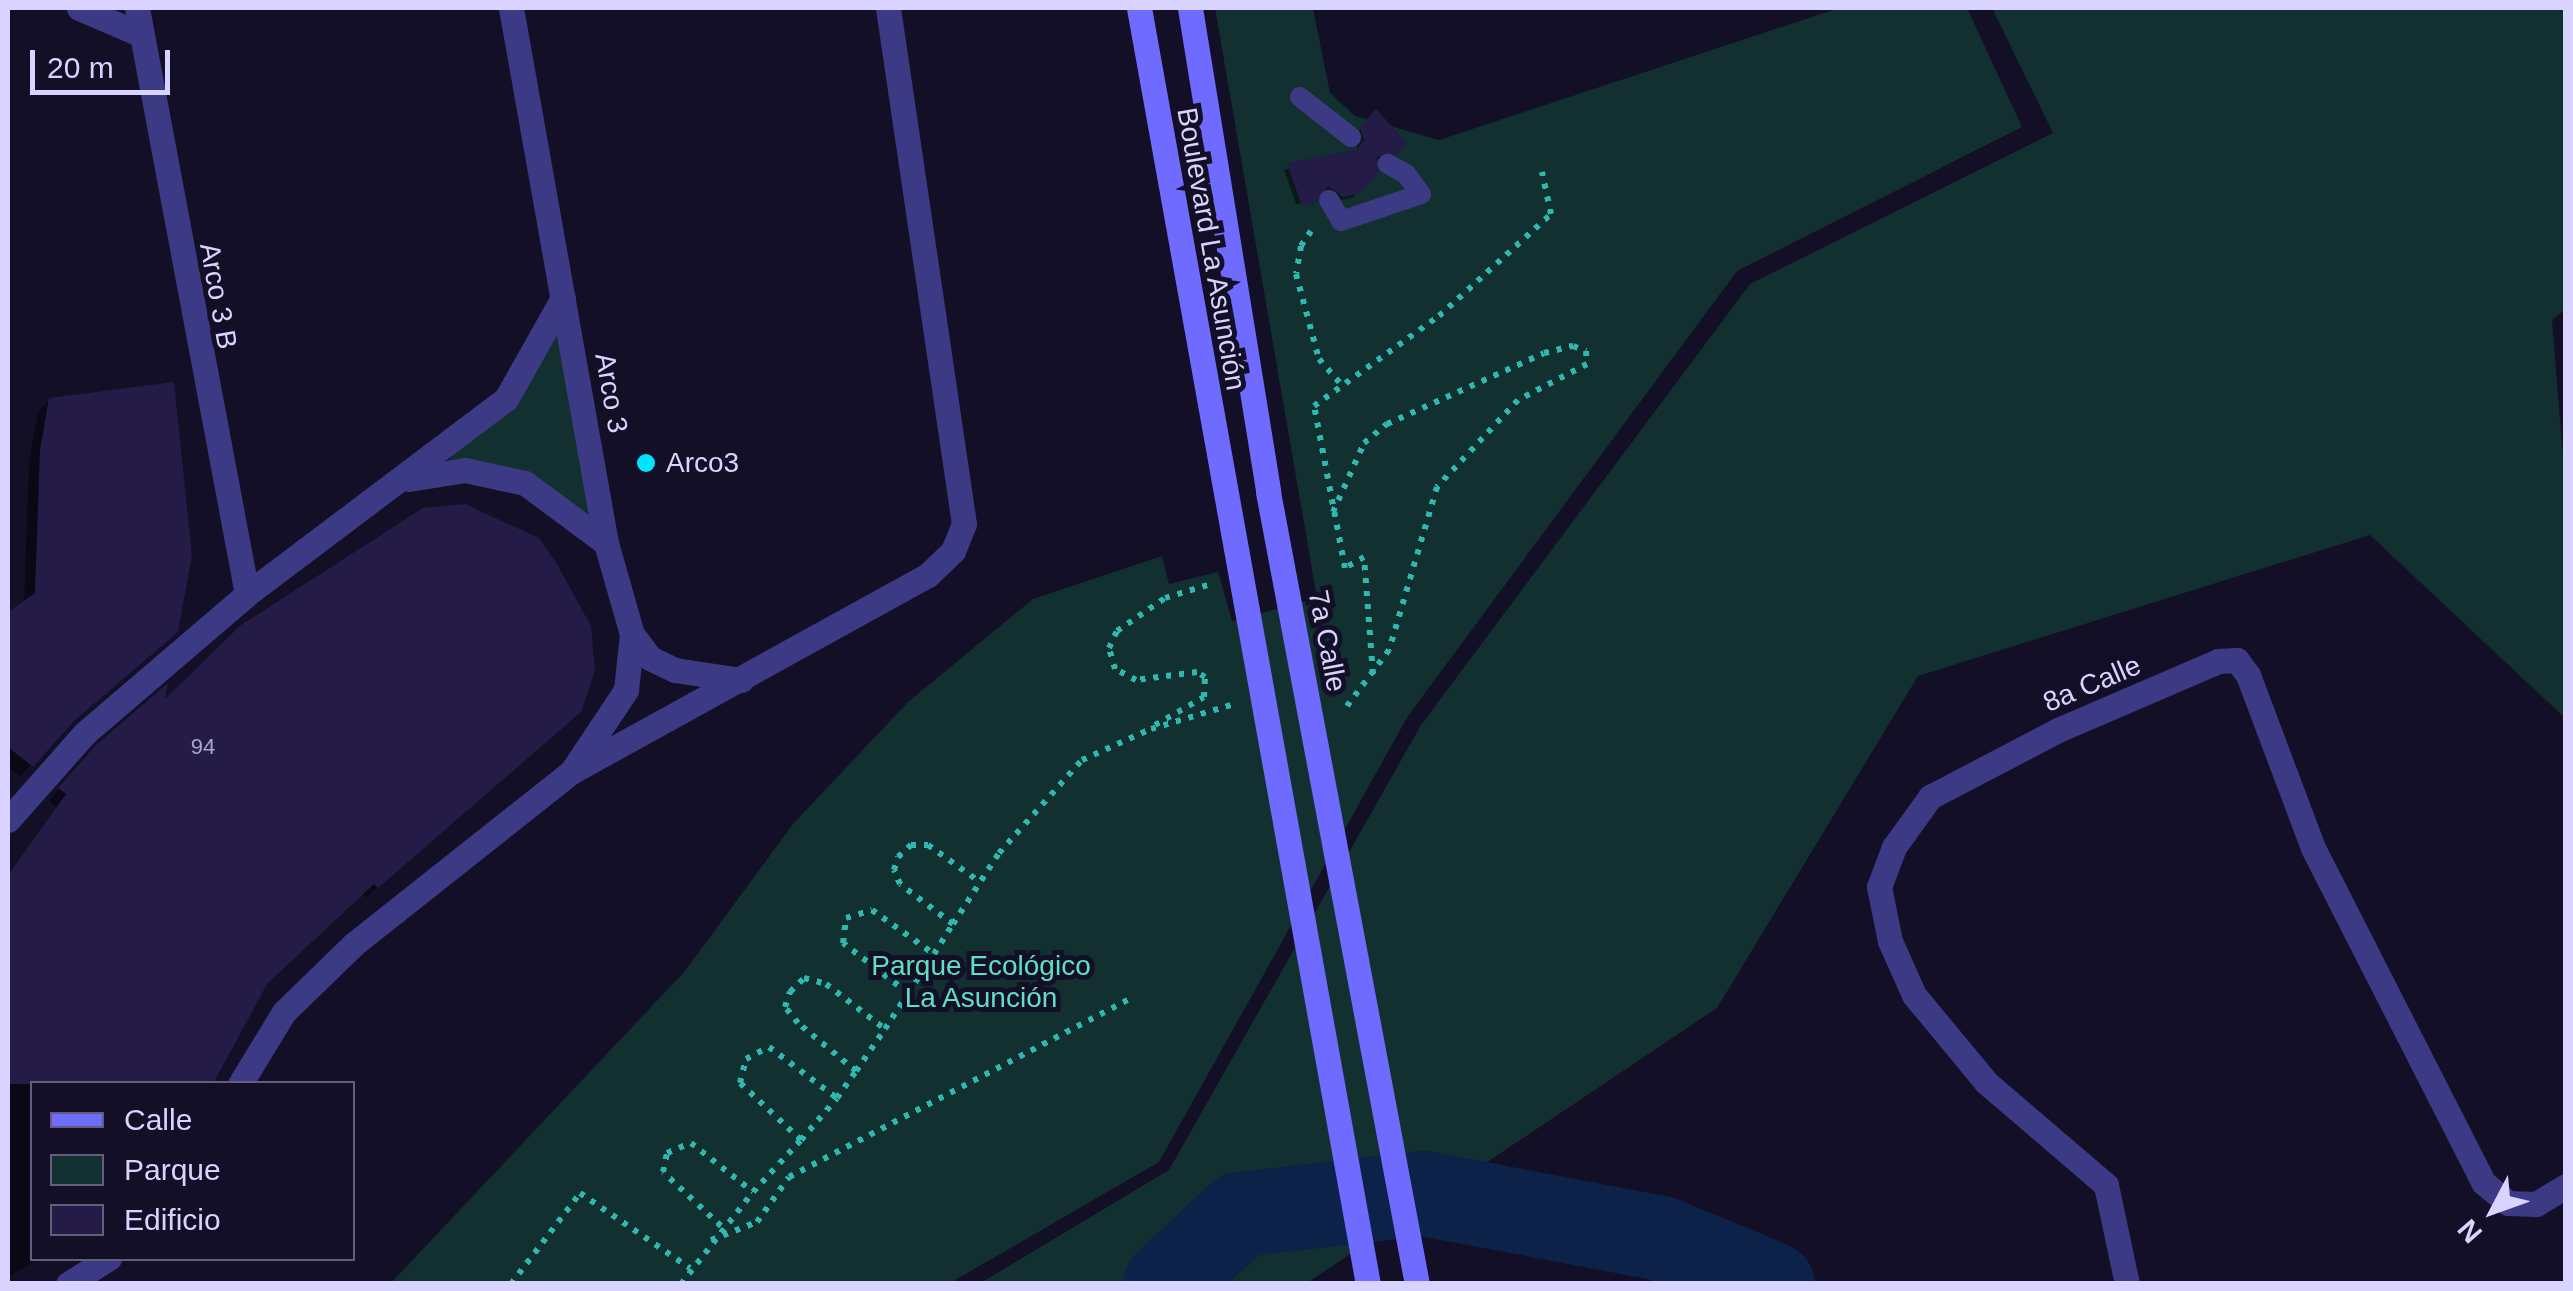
<!DOCTYPE html>
<meta charset="utf-8">
<style>
body{margin:0}
#map{position:relative;width:2573px;height:1291px;overflow:hidden;background:#130f26;font-family:Arial,sans-serif}
div>[style]{position:absolute}
.green>*{inset:0;background:#12302f}
.shadow>*{inset:0;background:#0007}
.river>*{height:85px;margin:-42.5px;padding:0 42.5px;transform-origin:42.5px;border-radius:42.5px;background:#0c2248}
.building>*{inset:0;background:#241b47}
.path>*{height:6px;margin-top:-3px;transform-origin:0;background:repeating-linear-gradient(90deg,#2fb8b0 0 5px,transparent 0 13px)}
.lane>*{height:20px;margin:-10px;padding:0 10px;transform-origin:10px;border-radius:10px;background:#3d3a85}
.street>*{height:25px;margin:-12.5px;padding:0 12.5px;transform-origin:12.5px;border-radius:12.5px;background:#3d3a85}
.secondary>*{height:25px;margin:-12.5px;padding:0 12.5px;transform-origin:12.5px;border-radius:12.5px;background:#6f6bff}
.dots>*{width:28px;height:28px;translate:-50% -50%;box-sizing:border-box;border:5px solid #130f26;border-radius:50%}
span{translate:-50% -50%;white-space:nowrap;text-align:center;line-height:1.15;-webkit-text-stroke:10px #130f26;paint-order:stroke}
.number-label{font-size:22px;color:#aca6d1}
.number-label span{-webkit-text-stroke-width:0}
.street-label{font-size:28px;color:#d9d4ff}
.poi-label{font-size:28px;color:#d9d4ff}
.left{translate:0 -50%;text-align:left}
.park-label{font-size:28px;color:#5fe0c0}
.frame{position:absolute;inset:0;border:10px solid #d9d4ff;pointer-events:none}
.legend{position:absolute;left:30px;top:1081px;width:325px;height:180px;box-sizing:border-box;background:#130f26;border:2px solid #625e7d;margin:0;padding:12px 18px;list-style:none;font-size:30px;color:#d9d4ff}
.legend li{display:flex;align-items:center;gap:20px;height:50px}
.legend b{width:50px;border:2px solid #625e7d}
.north{position:absolute;left:2443px;top:1161px;width:100px;height:100px;-webkit-text-stroke:8px #130f26;paint-order:stroke;rotate:229deg;font-size:28px;font-weight:700;line-height:40px;text-align:center;color:#d9d4ff}
.north::after{content:'';display:block;margin:auto;width:35px;height:45px;background:#d9d4ff;clip-path:polygon(50% 0,100% 100%,50% 72%,0 100%)}
.scale{position:absolute;left:30px;top:50px;width:140px;height:45px;box-sizing:border-box;border:5px solid #d9d4ff;border-top:0;padding-left:12px;font-size:30px;line-height:35px;white-space:nowrap;color:#d9d4ff;-webkit-text-stroke:8px #130f26;paint-order:stroke}
</style>
<div id="map">
<div class="green">
<div style="clip-path:polygon(1215px 8px,1313px 8px,1330px 93px,1355px 116px,1439px 140px,1839px 8px,1967px 8px,2022px 127px,1737px 271px,1408px 716px,1159px 1162px,950px 1283px,390px 1284px,685px 971px,793px 824px,908px 702px,1033px 599px,1162px 556px,1169px 584px,1218px 572px,1232px 621px,1317px 598px)"></div>
<div style="clip-path:polygon(1992px 8px,2565px 8px,2566px 309px,2552px 320px,2566px 495px,2565px 718px,2370px 535px,1918px 676px,1717px 1008px,1307px 1283px,979px 1284px,1169px 1170px,1421px 725px,1750px 284px,2053px 133px)"></div>
<div style="clip-path:polygon(559px 325px,592px 521px,445px 465px)"></div>
</div>
<div class="shadow">
<div style="clip-path:polygon(1376px 113px,1404px 143px,1390px 158px,1374px 160px,1376px 173px,1352px 198px,1337px 201px,1322px 190px,1314px 201px,1296px 204px,1284px 170px,1357px 152px,1356px 134px)"></div>
<div style="clip-path:polygon(50px 400px,66px 727px,20px 777px,8px 767px,8px 614px,24px 603px,29px 463px,38px 412px)"></div>
<div style="clip-path:polygon(589px 627px,590px 687px,571px 720px,365px 898px,361px 893px,32px 1084px,32px 1258px,40px 1258px,8px 1277px,8px 875px,57px 807px,49px 801px,85px 759px,161px 706px)"></div>
</div>
<div class="river">
<div style="left:1165px;top:1284px;width:102px;rotate:-43.4deg"></div>
<div style="left:1239px;top:1214px;width:185px;rotate:-6.5deg"></div>
<div style="left:1423px;top:1193px;width:242px;rotate:10.7deg"></div>
<div style="left:1661px;top:1238px;width:120px;rotate:22.5deg"></div>
</div>
<div class="building">
<div style="clip-path:polygon(1376px 109px,1407px 143px,1398px 154px,1377px 157px,1379px 174px,1360px 193px,1343px 197px,1328px 186px,1316px 203px,1302px 206px,1287px 163px,1357px 149px,1364px 140px,1360px 127px)"></div>
<div style="clip-path:polygon(174px 382px,192px 555px,178px 632px,74px 721px,33px 767px,8px 747px,8px 612px,35px 593px,40px 450px,49px 398px)"></div>
<div style="clip-path:polygon(465px 504px,539px 538px,557px 564px,591px 626px,595px 671px,581px 712px,378px 888px,374px 884px,267px 984px,213px 1084px,8px 1084px,8px 875px,66px 794px,58px 788px,96px 745px,168px 683px,165px 699px,241px 625px,423px 508px)"></div>
</div>
<div class="path">
<div style="left:1311px;top:231px;width:18px;rotate:124deg"></div>
<div style="left:1301px;top:246px;width:28px;rotate:100deg"></div>
<div style="left:1296px;top:274px;width:88px;rotate:74.9deg"></div>
<div style="left:1319px;top:359px;width:33px;rotate:49deg"></div>
<div style="left:1333px;top:512px;width:76px;rotate:-65.8deg"></div>
<div style="left:1364px;top:443px;width:30px;rotate:-40deg"></div>
<div style="left:1387px;top:424px;width:172px;rotate:-24.3deg"></div>
<div style="left:1544px;top:353px;width:30px;rotate:-14deg"></div>
<div style="left:1573px;top:346px;width:14px;rotate:21deg"></div>
<div style="left:1586px;top:351px;width:13px;rotate:86deg"></div>
<div style="left:1587px;top:364px;width:78px;rotate:152.4deg"></div>
<div style="left:1518px;top:400px;width:119px;rotate:133deg"></div>
<div style="left:1437px;top:487px;width:170px;rotate:106.4deg"></div>
<div style="left:1389px;top:650px;width:75px;rotate:126.9deg"></div>
<div style="left:1373px;top:674px;width:117px;rotate:-94.4deg"></div>
<div style="left:1364px;top:557px;width:22px;rotate:150deg"></div>
<div style="left:1345px;top:568px;width:165px;rotate:-100.8deg"></div>
<div style="left:1314px;top:406px;width:154px;rotate:-35.8deg"></div>
<div style="left:1439px;top:316px;width:151px;rotate:-42.3deg"></div>
<div style="left:1551px;top:214px;width:43px;rotate:-102.1deg"></div>
<div style="left:1155px;top:725px;width:56px;rotate:-29.7deg"></div>
<div style="left:1204px;top:697px;width:20px;rotate:-87deg"></div>
<div style="left:1205px;top:677px;width:9px;rotate:-148deg"></div>
<div style="left:1197px;top:672px;width:62px;rotate:172.5deg"></div>
<div style="left:1136px;top:680px;width:24px;rotate:-152deg"></div>
<div style="left:1115px;top:669px;width:22px;rotate:-106deg"></div>
<div style="left:1109px;top:648px;width:19px;rotate:-65deg"></div>
<div style="left:1117px;top:631px;width:58px;rotate:-34.5deg"></div>
<div style="left:1165px;top:598px;width:45px;rotate:-16.8deg"></div>
<div style="left:953px;top:924px;width:85px;rotate:-57.1deg"></div>
<div style="left:999px;top:853px;width:125px;rotate:-48.3deg"></div>
<div style="left:1082px;top:760px;width:76px;rotate:-24.2deg"></div>
<div style="left:1151px;top:729px;width:84px;rotate:-16.7deg"></div>
<div style="left:908px;top:993px;width:47px;rotate:-56.3deg"></div>
<div style="left:856px;top:1071px;width:51px;rotate:-55.4deg"></div>
<div style="left:801px;top:1140px;width:55px;rotate:-49.4deg"></div>
<div style="left:721px;top:1226px;width:79px;rotate:-137deg"></div>
<div style="left:663px;top:1172px;width:19px;rotate:-78deg"></div>
<div style="left:667px;top:1153px;width:26px;rotate:-23deg"></div>
<div style="left:691px;top:1143px;width:79px;rotate:38.3deg"></div>
<div style="left:753px;top:1192px;width:71px;rotate:-47.3deg"></div>
<div style="left:801px;top:1140px;width:83px;rotate:-136.9deg"></div>
<div style="left:740px;top:1083px;width:25px;rotate:-76deg"></div>
<div style="left:746px;top:1059px;width:26px;rotate:-28deg"></div>
<div style="left:769px;top:1047px;width:85px;rotate:36.9deg"></div>
<div style="left:837px;top:1098px;width:33px;rotate:-55deg"></div>
<div style="left:856px;top:1071px;width:75px;rotate:-140.4deg"></div>
<div style="left:798px;top:1023px;width:21px;rotate:-129deg"></div>
<div style="left:785px;top:1007px;width:16px;rotate:-72deg"></div>
<div style="left:790px;top:992px;width:20px;rotate:-45deg"></div>
<div style="left:804px;top:978px;width:23px;rotate:15deg"></div>
<div style="left:826px;top:984px;width:74px;rotate:37.3deg"></div>
<div style="left:885px;top:1029px;width:43px;rotate:-57.4deg"></div>
<div style="left:908px;top:993px;width:82px;rotate:-142.4deg"></div>
<div style="left:843px;top:943px;width:25px;rotate:-83deg"></div>
<div style="left:846px;top:918px;width:27px;rotate:-17deg"></div>
<div style="left:872px;top:910px;width:76px;rotate:35.4deg"></div>
<div style="left:934px;top:954px;width:36px;rotate:-58deg"></div>
<div style="left:953px;top:924px;width:66px;rotate:-143deg"></div>
<div style="left:900px;top:884px;width:15px;rotate:-113deg"></div>
<div style="left:894px;top:870px;width:14px;rotate:-73deg"></div>
<div style="left:898px;top:857px;width:18px;rotate:-43deg"></div>
<div style="left:911px;top:845px;width:17px"></div>
<div style="left:928px;top:845px;width:64px;rotate:35.4deg"></div>
<div style="left:711px;top:1240px;width:49px;rotate:-21.4deg"></div>
<div style="left:757px;top:1222px;width:55px;rotate:-54.6deg"></div>
<div style="left:789px;top:1177px;width:385px;rotate:-27.6deg"></div>
<div style="left:511px;top:1284px;width:114px;rotate:-52.8deg"></div>
<div style="left:580px;top:1193px;width:133px;rotate:34.3deg"></div>
<div style="left:681px;top:1284px;width:117px;rotate:-52deg"></div>
</div>
<div class="lane">
<div style="left:1300px;top:97px;width:65px;rotate:38.1deg"></div>
<div style="left:1329px;top:200px;width:24px;rotate:60deg"></div>
<div style="left:1341px;top:221px;width:84px;rotate:-18.6deg"></div>
<div style="left:1421px;top:194px;width:25px;rotate:-127deg"></div>
<div style="left:1406px;top:174px;width:21px;rotate:-151deg"></div>
</div>
<div class="street">
<div style="left:79px;top:8px;width:66px;rotate:23.1deg"></div>
<div style="left:137px;top:8px;width:596px;rotate:79.37deg"></div>
<div style="left:511px;top:8px;width:543px;rotate:79.93deg"></div>
<div style="left:606px;top:543px;width:95px;rotate:74.1deg"></div>
<div style="left:632px;top:634px;width:56px;rotate:96.1deg"></div>
<div style="left:626px;top:690px;width:94px;rotate:123.7deg"></div>
<div style="left:409px;top:479px;width:57px;rotate:-9.1deg"></div>
<div style="left:465px;top:470px;width:61px;rotate:12.2deg"></div>
<div style="left:525px;top:483px;width:101px;rotate:36.5deg"></div>
<div style="left:632px;top:634px;width:30px;rotate:53deg"></div>
<div style="left:650px;top:658px;width:28px;rotate:26deg"></div>
<div style="left:675px;top:670px;width:67px;rotate:8.6deg"></div>
<div style="left:8px;top:820px;width:116px;rotate:-48.5deg"></div>
<div style="left:85px;top:733px;width:213px;rotate:-40.6deg"></div>
<div style="left:247px;top:594px;width:324px;rotate:-37deg"></div>
<div style="left:506px;top:399px;width:116px;rotate:-60.6deg"></div>
<div style="left:240px;top:1084px;width:84px;rotate:-58.6deg"></div>
<div style="left:284px;top:1012px;width:98px;rotate:-44.2deg"></div>
<div style="left:354px;top:944px;width:277px;rotate:-38.4deg"></div>
<div style="left:571px;top:772px;width:408px;rotate:-28.9deg"></div>
<div style="left:928px;top:575px;width:35px;rotate:-44deg"></div>
<div style="left:953px;top:551px;width:29px;rotate:-68deg"></div>
<div style="left:964px;top:524px;width:522px;rotate:-98.38deg"></div>
<div style="left:68px;top:1284px;width:49px;rotate:-32.4deg"></div>
<div style="left:2127px;top:1284px;width:101px;rotate:-102deg"></div>
<div style="left:2106px;top:1185px;width:158px;rotate:-139.4deg"></div>
<div style="left:1986px;top:1082px;width:113px;rotate:-129.6deg"></div>
<div style="left:1914px;top:995px;width:59px;rotate:-114deg"></div>
<div style="left:1890px;top:941px;width:55px;rotate:-101.5deg"></div>
<div style="left:1879px;top:887px;width:43px;rotate:-69.4deg"></div>
<div style="left:1894px;top:847px;width:62px;rotate:-54.2deg"></div>
<div style="left:1930px;top:797px;width:144px;rotate:-27.6deg"></div>
<div style="left:2058px;top:730px;width:174px;rotate:-23.3deg"></div>
<div style="left:2218px;top:661px;width:19px;rotate:-3deg"></div>
<div style="left:2237px;top:660px;width:19px;rotate:54deg"></div>
<div style="left:2248px;top:675px;width:185px;rotate:69.4deg"></div>
<div style="left:2313px;top:848px;width:376px;rotate:63deg"></div>
<div style="left:2484px;top:1183px;width:31px;rotate:40deg"></div>
<div style="left:2508px;top:1203px;width:28px;rotate:2deg"></div>
<div style="left:2536px;top:1204px;width:35px;rotate:-31deg"></div>
</div>
<div class="secondary">
<div style="left:1139px;top:8px;width:1296px;rotate:79.83deg"></div>
<div style="left:1190px;top:8px;width:490px;rotate:80.8deg"></div>
<div style="left:1268px;top:492px;width:806px;rotate:79.35deg"></div>
</div>
<div class="dots">
<div style="left:646px;top:463px;background:#00e5ff"></div>
</div>
<div class="number-label">
<span style="left:203px;top:747px">94</span>
</div>
<div class="street-label">
<span style="left:1211px;top:249px;rotate:80deg">Boulevard La Asunción</span>
<span style="left:218px;top:296px;rotate:80deg">Arco 3 B</span>
<span style="left:611px;top:393px;rotate:80deg">Arco 3</span>
<span style="left:1327px;top:641px;rotate:79deg">7a Calle</span>
<span style="left:2092px;top:684px;rotate:-23deg">8a Calle</span>
</div>
<div class="poi-label">
<span class="left" style="left:666px;top:463px">Arco3</span>
</div>
<div class="park-label">
<span style="left:981px;top:982px">Parque Ecológico<br>La Asunción</span>
</div>
<div class="frame"></div>
<ul class="legend">
<li><b style="height:12px;background:#6f6bff"></b>Calle</li>
<li><b style="height:28px;background:#12302f"></b>Parque</li>
<li><b style="height:28px;background:#241b47"></b>Edificio</li>
</ul>
<div class="north">N</div>
<div class="scale">20 m</div>
</div>
